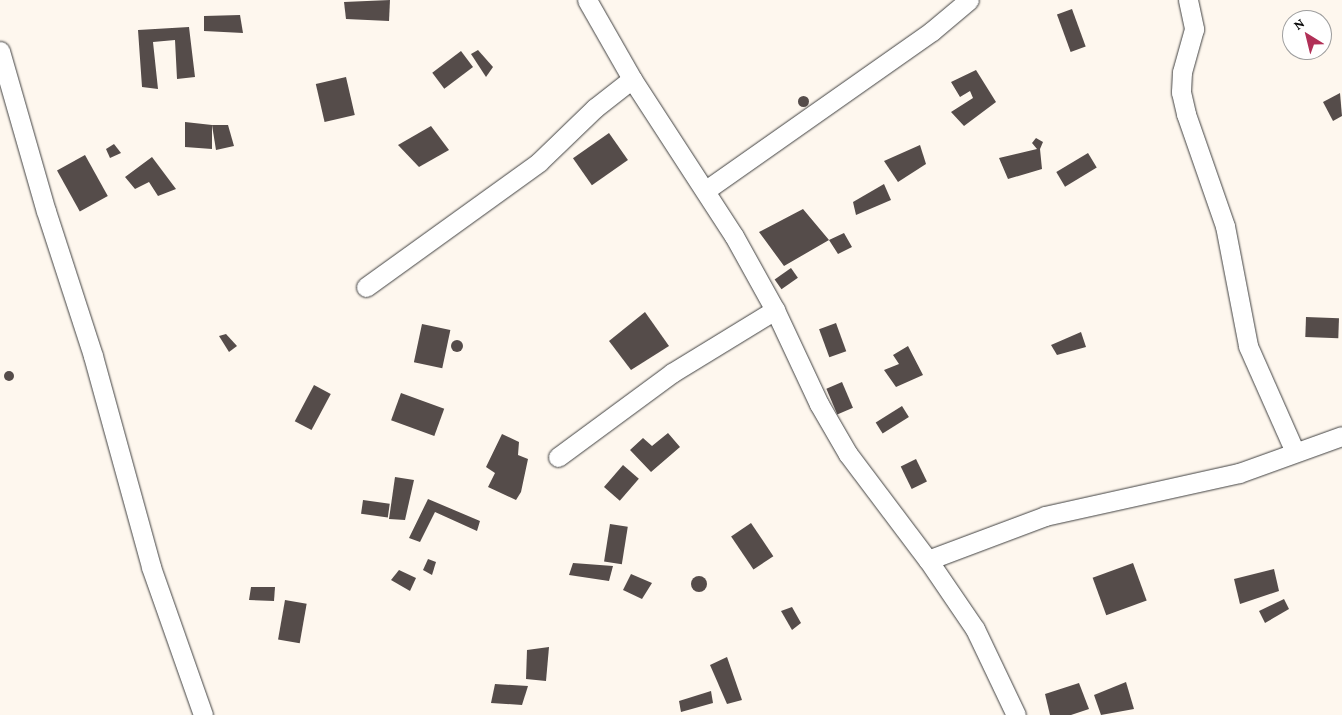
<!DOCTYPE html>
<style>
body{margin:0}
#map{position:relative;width:1342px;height:715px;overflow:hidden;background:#fef7ee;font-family:"Crimson Pro",serif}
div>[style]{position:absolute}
.building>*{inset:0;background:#554c4a;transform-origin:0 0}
.round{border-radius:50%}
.roads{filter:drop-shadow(0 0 1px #404040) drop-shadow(0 0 1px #404040)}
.minor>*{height:19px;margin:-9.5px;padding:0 9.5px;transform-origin:9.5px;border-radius:9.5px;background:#fff}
span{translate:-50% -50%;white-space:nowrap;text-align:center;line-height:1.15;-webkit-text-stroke:5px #fff;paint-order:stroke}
.north{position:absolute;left:1282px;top:10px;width:50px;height:50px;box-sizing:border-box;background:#fff;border:1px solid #9e9e9e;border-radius:50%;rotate:324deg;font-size:14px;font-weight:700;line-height:20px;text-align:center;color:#0d0d0d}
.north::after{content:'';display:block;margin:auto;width:18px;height:22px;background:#b13057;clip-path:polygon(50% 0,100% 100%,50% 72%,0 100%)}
</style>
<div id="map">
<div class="building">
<div style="clip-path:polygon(390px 0,389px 21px,346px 19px,344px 2px)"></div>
<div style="left:1072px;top:9px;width:40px;height:16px;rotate:70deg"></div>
<div style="clip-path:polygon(240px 15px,243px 33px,204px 31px,204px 16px)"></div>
<div style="clip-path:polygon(189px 27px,195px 77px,177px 79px,175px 40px,153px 42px,158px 89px,142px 87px,138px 30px)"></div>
<div style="clip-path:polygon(478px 50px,493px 67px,486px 77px,471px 54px)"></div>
<div style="left:461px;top:51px;width:20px;height:36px;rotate:53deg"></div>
<div style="clip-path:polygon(976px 70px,996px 102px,964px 126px,951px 112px,973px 98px,970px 91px,960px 97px,951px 82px)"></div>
<div style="left:346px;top:77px;width:39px;height:31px;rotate:77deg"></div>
<div style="clip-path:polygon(1340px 93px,1342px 116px,1333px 121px,1323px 102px)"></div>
<div class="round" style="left:797.5px;top:95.5px;width:11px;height:11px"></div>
<div style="clip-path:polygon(185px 122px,212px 125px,212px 149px,185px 147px)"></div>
<div style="clip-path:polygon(212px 125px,228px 125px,234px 146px,216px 150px)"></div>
<div style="clip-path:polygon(431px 126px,449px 150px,419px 167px,398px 145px)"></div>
<div style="left:609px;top:133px;width:33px;height:44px;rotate:55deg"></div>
<div style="clip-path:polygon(1036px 138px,1043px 142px,1040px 149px,1042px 169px,1008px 179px,999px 158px,1037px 149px,1032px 143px)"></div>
<div style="clip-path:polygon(114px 144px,121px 153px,110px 158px,106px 149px)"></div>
<div style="clip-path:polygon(920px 145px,926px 164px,898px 182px,884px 161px)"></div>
<div style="left:1088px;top:153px;width:17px;height:37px;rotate:59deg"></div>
<div style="left:85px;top:155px;width:47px;height:32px;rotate:61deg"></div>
<div style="clip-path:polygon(152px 157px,176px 189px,158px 196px,149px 182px,135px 189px,125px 177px)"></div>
<div style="clip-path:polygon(884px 184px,891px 200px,856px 215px,853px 202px)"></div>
<div style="clip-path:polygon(803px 209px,829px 240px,844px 233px,852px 247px,838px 254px,829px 240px,784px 266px,759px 232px)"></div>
<div style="left:791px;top:268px;width:12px;height:20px;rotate:55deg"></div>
<div style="clip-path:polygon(645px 312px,669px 346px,631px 370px,609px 341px)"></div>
<div style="left:1306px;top:317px;width:33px;height:20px;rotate:2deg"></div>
<div style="left:836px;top:323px;width:30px;height:18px;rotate:70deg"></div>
<div style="left:422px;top:324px;width:29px;height:39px;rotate:12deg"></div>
<div style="clip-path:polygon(1081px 332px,1086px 347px,1057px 355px,1051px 345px)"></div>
<div style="clip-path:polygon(226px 334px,237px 346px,229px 352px,219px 336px)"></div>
<div class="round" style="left:451px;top:340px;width:12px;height:12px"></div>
<div style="clip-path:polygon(908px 346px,923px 375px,896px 387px,884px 370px,899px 364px,893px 355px)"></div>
<div class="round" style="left:4px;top:371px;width:10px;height:10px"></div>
<div style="left:842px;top:382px;width:28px;height:17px;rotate:67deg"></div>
<div style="left:314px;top:385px;width:19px;height:41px;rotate:28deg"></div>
<div style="left:401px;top:393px;width:46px;height:29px;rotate:20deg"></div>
<div style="left:902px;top:406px;width:13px;height:31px;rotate:58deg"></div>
<div style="clip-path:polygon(668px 433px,680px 447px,651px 472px,630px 450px,643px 438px,652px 446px)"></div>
<div style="clip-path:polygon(502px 434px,519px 442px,518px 455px,528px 459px,521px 492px,516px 500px,488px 487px,495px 473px,486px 467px)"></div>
<div style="left:916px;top:459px;width:25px;height:17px;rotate:64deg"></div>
<div style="left:623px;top:465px;width:21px;height:29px;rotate:41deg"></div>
<div style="clip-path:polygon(395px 477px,414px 480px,405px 520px,389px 519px)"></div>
<div style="clip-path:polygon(428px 499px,480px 521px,477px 531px,435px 512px,420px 542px,409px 538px)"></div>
<div style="left:363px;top:500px;width:27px;height:14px;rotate:8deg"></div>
<div style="left:751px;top:523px;width:40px;height:24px;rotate:56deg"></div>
<div style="left:610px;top:524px;width:18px;height:38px;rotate:9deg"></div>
<div style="clip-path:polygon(428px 559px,436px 562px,432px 575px,423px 570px)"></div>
<div style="clip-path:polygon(573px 563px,613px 566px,609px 581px,569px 575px)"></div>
<div style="left:1133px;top:563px;width:40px;height:43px;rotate:70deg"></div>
<div style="clip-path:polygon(1274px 569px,1279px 591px,1240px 604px,1234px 579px)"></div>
<div style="clip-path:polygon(399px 570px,416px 578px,410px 591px,391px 580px)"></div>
<div style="clip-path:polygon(631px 574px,652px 583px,642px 599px,623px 590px)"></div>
<div class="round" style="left:691px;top:576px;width:16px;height:16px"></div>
<div style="clip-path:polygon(251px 587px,275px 587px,274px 601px,249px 600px)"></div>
<div style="clip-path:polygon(1284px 599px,1289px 609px,1265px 623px,1259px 611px)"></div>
<div style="left:285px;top:600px;width:22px;height:40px;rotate:10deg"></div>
<div style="clip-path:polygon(792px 607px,801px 623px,792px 630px,781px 611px)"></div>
<div style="clip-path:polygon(549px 647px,546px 681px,526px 679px,527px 650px)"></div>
<div style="clip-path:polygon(727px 657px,742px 700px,727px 704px,710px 665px)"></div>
<div style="clip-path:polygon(1126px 682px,1134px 709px,1101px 715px,1094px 695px)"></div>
<div style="clip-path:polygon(1079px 683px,1089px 709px,1071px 715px,1050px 715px,1045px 694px)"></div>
<div style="clip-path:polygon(495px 684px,528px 686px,522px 705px,491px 703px)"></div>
<div style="clip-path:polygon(711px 691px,713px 703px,681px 712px,679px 701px)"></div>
</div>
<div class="roads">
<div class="minor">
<div style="left:587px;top:0;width:91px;rotate:60.3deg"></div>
<div style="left:632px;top:79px;width:187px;rotate:57deg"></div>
<div style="left:734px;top:236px;width:85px;rotate:61deg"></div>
<div style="left:775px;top:310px;width:104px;rotate:64.9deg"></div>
<div style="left:819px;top:404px;width:58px;rotate:59.9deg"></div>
<div style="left:848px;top:454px;width:133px;rotate:53deg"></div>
<div style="left:928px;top:560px;width:83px;rotate:55.7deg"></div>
<div style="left:975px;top:629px;width:95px;rotate:64.5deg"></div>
<div style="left:1188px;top:0;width:30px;rotate:78deg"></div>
<div style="left:1194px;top:29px;width:45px;rotate:105.6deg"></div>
<div style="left:1182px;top:72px;width:20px;rotate:93deg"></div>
<div style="left:1181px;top:92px;width:23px;rotate:77deg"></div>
<div style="left:1186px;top:114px;width:119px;rotate:70.8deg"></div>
<div style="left:1225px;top:226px;width:122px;rotate:79.1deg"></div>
<div style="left:1248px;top:346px;width:116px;rotate:66.1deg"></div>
<div style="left:0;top:51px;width:166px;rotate:74deg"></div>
<div style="left:46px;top:211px;width:152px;rotate:72deg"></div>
<div style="left:93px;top:356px;width:219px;rotate:74.6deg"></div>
<div style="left:151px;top:567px;width:157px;rotate:70.6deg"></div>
<div style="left:706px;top:190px;width:276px;rotate:-35.1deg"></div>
<div style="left:932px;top:31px;width:48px;rotate:-40deg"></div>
<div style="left:366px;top:287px;width:213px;rotate:-35.8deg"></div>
<div style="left:539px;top:162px;width:78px;rotate:-44deg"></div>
<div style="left:595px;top:108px;width:47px;rotate:-38.1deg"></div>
<div style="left:558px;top:457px;width:142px;rotate:-36.4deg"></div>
<div style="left:672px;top:373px;width:121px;rotate:-31.5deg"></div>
<div style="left:928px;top:560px;width:125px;rotate:-20.6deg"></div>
<div style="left:1045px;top:516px;width:199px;rotate:-12.5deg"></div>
<div style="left:1239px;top:473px;width:109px;rotate:-19.8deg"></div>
</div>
</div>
<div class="north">N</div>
</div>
